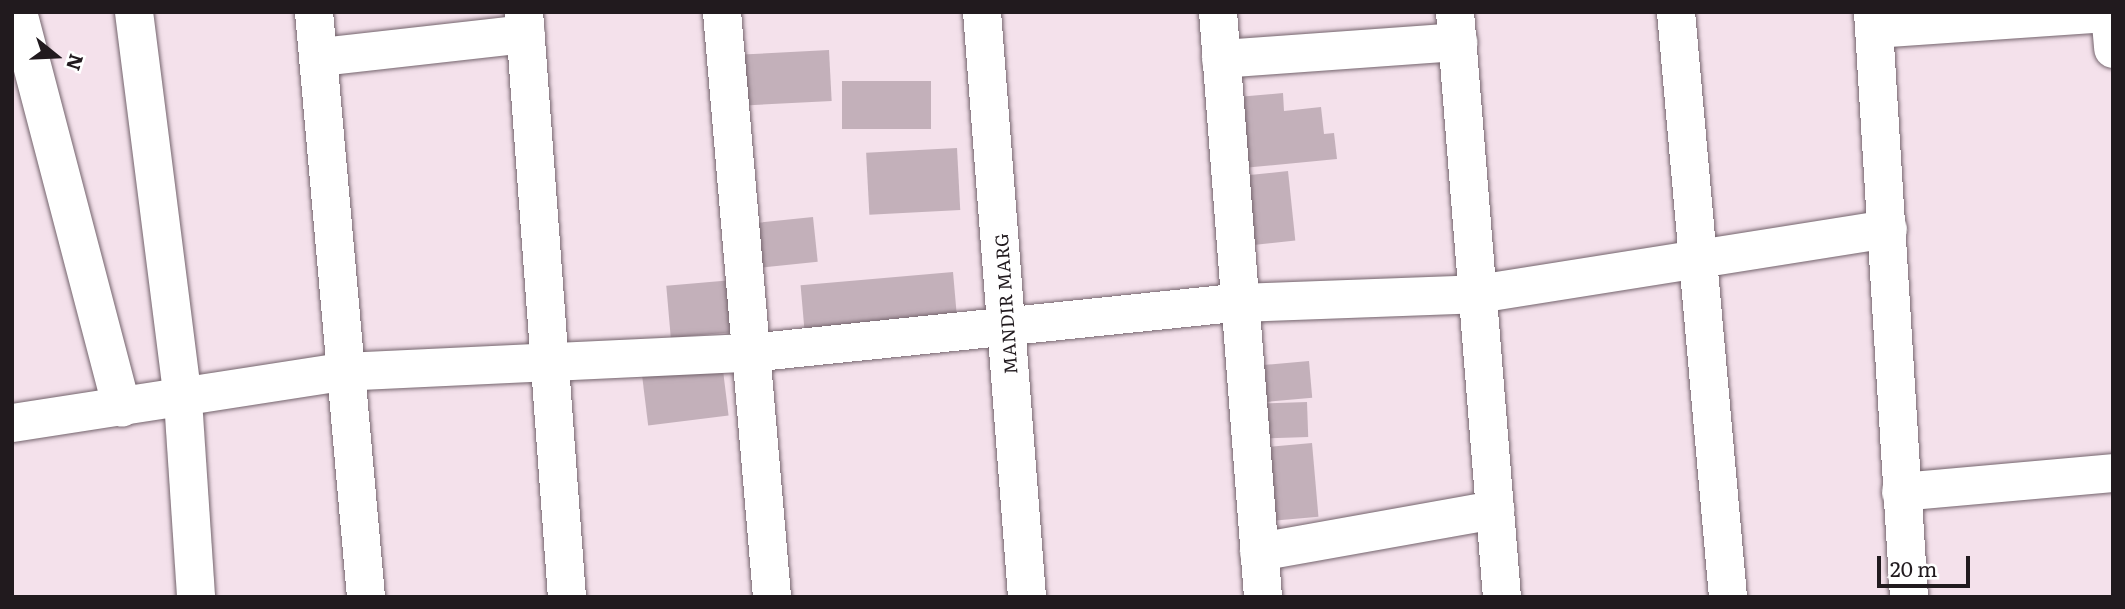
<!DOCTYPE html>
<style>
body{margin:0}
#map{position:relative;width:2125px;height:609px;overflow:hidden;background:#f4e1eb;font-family:Literata,serif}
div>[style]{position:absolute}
.building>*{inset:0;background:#c3b0ba;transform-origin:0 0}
.roads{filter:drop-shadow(0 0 2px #74646d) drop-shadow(0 0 2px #74646d)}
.minor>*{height:38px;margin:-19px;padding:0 19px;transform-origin:19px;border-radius:19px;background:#fff}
span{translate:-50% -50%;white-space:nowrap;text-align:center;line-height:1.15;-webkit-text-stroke:5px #fff;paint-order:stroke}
.street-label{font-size:18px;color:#211a1e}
.frame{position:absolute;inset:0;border:14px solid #211a1e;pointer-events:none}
.north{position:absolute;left:21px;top:21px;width:70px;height:70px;-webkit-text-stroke:5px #fff;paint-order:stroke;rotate:108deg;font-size:19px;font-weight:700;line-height:28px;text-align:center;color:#211a1e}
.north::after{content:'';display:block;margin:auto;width:24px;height:32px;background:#211a1e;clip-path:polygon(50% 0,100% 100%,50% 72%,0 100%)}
.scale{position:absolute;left:1877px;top:556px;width:93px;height:32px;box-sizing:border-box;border:4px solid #211a1e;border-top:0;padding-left:9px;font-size:21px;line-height:24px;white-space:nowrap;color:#211a1e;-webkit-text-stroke:5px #fff;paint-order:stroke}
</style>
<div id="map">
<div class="building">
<div style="left:829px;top:50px;width:51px;height:92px;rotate:87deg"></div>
<div style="left:842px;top:81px;width:89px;height:48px"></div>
<div style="clip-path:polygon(1283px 93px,1284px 111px,1321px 107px,1324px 134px,1334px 133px,1337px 159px,1232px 169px,1226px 98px)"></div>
<div style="left:957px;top:148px;width:62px;height:91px;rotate:87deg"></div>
<div style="left:1288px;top:171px;width:70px;height:56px;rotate:84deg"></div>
<div style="left:813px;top:217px;width:45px;height:63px;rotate:84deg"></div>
<div style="left:953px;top:272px;width:48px;height:153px;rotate:85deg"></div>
<div style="left:733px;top:280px;width:52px;height:67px;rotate:85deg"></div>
<div style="left:1309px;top:361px;width:37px;height:50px;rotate:85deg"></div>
<div style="left:722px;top:362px;width:54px;height:81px;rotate:83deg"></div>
<div style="left:1307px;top:402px;width:35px;height:45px;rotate:88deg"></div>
<div style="left:1312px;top:443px;width:74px;height:52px;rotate:85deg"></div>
</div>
<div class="roads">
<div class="minor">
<div style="left:18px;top:12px;width:409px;rotate:75.3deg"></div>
<div style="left:134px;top:12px;width:391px;rotate:82.8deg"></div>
<div style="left:183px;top:400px;width:197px;rotate:86.2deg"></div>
<div style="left:314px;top:12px;width:587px;rotate:84.92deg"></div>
<div style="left:524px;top:12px;width:587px;rotate:85.8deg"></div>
<div style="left:722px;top:12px;width:587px;rotate:85.11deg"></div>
<div style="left:982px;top:12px;width:587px;rotate:85.6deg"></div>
<div style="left:1218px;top:12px;width:587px;rotate:85.6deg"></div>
<div style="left:1455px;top:12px;width:587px;rotate:85.41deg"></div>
<div style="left:1676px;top:12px;width:587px;rotate:84.92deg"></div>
<div style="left:1873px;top:12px;width:586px;rotate:86.48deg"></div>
<div style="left:2110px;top:12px;width:37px;rotate:85deg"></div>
<div style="left:1874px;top:29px;width:237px;rotate:-3.9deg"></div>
<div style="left:321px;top:57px;width:206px;rotate:-6.4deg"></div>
<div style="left:1221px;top:59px;width:238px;rotate:-4.1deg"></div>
<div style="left:12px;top:423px;width:334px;rotate:-8.8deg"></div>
<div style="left:342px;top:372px;width:408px;rotate:-2.7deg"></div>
<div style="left:750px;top:353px;width:491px;rotate:-5.9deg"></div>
<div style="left:1238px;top:303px;width:240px;rotate:-2.1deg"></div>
<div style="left:1478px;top:294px;width:415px;rotate:-9deg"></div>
<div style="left:1901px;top:492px;width:213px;rotate:-5.1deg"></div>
<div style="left:1259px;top:552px;width:240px;rotate:-10.1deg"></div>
</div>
</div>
<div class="street-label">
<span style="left:1006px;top:304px;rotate:-94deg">MANDIR MARG</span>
</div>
<div class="frame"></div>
<div class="north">N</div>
<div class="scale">20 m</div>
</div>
